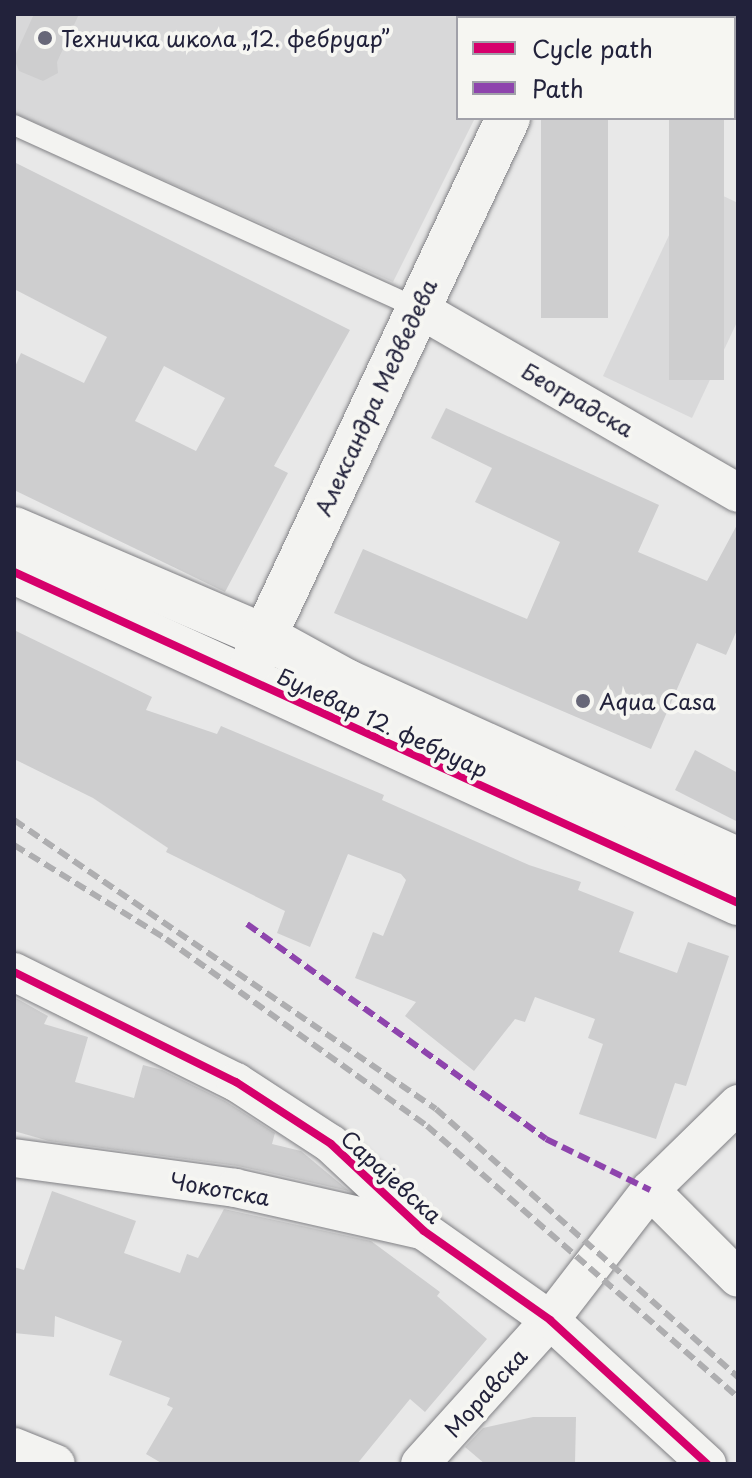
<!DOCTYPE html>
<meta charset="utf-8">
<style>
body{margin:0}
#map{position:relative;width:752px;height:1478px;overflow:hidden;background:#e8e8e8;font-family:"Playpen Sans",sans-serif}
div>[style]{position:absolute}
.built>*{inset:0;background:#d8d8d9}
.green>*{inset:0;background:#d9d9da}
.building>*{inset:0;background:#cececf;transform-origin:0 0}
.roads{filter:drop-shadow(0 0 2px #808084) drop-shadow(0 0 2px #808084)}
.service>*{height:20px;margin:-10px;padding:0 10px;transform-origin:10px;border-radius:10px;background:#f3f3f1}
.minor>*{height:38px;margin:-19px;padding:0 19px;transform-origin:19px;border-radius:19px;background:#f3f3f1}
.secondary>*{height:44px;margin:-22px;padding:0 22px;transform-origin:22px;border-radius:22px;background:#f3f3f1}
.rail>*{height:6px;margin-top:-3px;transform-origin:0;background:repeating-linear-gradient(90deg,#aeaeb0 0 12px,transparent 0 18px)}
.quiet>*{height:6px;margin-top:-3px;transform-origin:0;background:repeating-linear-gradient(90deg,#8e44ad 0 12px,transparent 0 18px)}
.cycleway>*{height:8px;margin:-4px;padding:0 4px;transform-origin:4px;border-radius:4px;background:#d6006c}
.dots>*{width:22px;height:22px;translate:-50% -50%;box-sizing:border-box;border:4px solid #f6f6f2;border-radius:50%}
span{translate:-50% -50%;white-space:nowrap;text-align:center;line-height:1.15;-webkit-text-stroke:8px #f6f6f2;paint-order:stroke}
.poi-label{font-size:22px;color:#22223b}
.left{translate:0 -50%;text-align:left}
.street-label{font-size:22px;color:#22223b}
.frame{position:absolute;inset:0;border:16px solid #22223b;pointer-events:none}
.legend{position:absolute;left:456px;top:16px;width:280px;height:104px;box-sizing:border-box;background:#f6f6f2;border:2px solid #a1a1a9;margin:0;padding:10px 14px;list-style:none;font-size:24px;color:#22223b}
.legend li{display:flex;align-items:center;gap:16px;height:40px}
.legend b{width:40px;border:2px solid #a1a1a9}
</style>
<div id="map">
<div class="built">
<div style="clip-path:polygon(14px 14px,526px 14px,458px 18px,458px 118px,475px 118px,393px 282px,14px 113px)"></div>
</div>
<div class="green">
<div style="clip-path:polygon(694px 182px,738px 203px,738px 320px,692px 418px,603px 376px)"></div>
</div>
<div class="building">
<div style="clip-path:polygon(34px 14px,79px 14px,57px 62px,58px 73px,43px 81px,19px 71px,14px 58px)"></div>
<div style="left:541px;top:118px;width:67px;height:200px"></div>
<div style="left:669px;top:118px;width:55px;height:262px"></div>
<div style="clip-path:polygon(evenodd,14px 162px,350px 330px,274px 466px,288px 473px,225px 592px,14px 490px,14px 369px,21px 353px,84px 383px,107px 337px,14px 289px,14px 162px,164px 366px,225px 398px,196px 451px,135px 421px,164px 366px)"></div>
<div style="clip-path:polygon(446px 408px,659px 505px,638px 552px,707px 581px,738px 523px,738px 628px,726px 655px,697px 643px,651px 749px,334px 613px,363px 549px,527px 619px,560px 542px,475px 502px,492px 468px,431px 438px)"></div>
<div style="clip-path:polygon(14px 630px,152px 697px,146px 710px,217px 734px,221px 726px,384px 795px,382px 800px,529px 865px,581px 882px,578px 890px,634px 912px,619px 952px,677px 973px,688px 942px,729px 956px,686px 1086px,675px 1083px,656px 1139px,579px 1114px,603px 1044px,588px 1038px,595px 1019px,535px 997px,525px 1022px,515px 1019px,474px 1071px,405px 1016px,416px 1002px,355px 978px,373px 932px,383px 936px,406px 880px,401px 874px,348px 854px,310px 947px,277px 933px,285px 911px,166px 852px,168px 848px,93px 798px,14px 759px)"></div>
<div style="clip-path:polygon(695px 750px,738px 773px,738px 822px,675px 790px)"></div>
<div style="clip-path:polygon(14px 997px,48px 1016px,44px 1024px,88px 1037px,75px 1082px,134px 1098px,143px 1065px,162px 1070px,225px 1101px,275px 1133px,272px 1144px,301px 1151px,349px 1191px,238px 1166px,49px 1141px,14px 1131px)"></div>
<div style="clip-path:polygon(52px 1191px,136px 1221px,124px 1253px,180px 1273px,187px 1254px,198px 1258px,224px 1209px,371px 1241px,440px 1292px,437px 1296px,487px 1339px,425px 1412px,410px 1399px,357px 1464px,163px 1464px,146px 1454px,173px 1408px,167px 1405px,170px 1398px,109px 1375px,122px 1341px,55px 1316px,54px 1337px,14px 1333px,14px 1267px,24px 1270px)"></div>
<div style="clip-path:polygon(533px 1417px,576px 1417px,575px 1464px,485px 1464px,465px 1447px,483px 1428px)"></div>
</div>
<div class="roads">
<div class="service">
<div style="left:14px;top:125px;width:441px;rotate:24.4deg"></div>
</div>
<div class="minor">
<div style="left:416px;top:307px;width:372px;rotate:30deg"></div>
<div style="left:14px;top:972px;width:248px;rotate:26.4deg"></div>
<div style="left:236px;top:1082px;width:113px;rotate:33.1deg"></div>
<div style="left:331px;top:1144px;width:127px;rotate:43.1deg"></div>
<div style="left:424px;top:1231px;width:154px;rotate:35.2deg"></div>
<div style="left:550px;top:1320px;width:213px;rotate:42.5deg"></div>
<div style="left:14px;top:1158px;width:223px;rotate:7.7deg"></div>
<div style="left:235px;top:1188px;width:191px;rotate:12.7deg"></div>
<div style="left:650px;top:1190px;width:124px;rotate:45deg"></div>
<div style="left:14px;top:1447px;width:45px;rotate:22deg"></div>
<div style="left:420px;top:1464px;width:194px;rotate:-47.9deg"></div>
<div style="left:550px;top:1320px;width:164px;rotate:-52.4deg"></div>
<div style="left:650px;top:1190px;width:123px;rotate:-44.3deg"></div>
</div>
<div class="secondary">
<div style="left:557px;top:18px;width:4px;rotate:-63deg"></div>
<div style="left:14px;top:529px;width:272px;rotate:23.2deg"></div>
<div style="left:264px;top:636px;width:94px;rotate:28.8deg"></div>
<div style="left:346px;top:681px;width:431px;rotate:24.5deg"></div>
<div style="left:14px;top:572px;width:796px;rotate:24.57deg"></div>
<div style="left:253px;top:661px;width:600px;rotate:-64.84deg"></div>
</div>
</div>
<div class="rail">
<div style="left:14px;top:820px;width:511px;rotate:34.4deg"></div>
<div style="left:436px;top:1109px;width:404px;rotate:41.6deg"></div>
<div style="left:14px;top:845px;width:179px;rotate:31.7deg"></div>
<div style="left:166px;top:939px;width:321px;rotate:35.6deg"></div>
<div style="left:427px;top:1126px;width:413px;rotate:41.1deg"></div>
</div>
<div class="quiet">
<div style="left:247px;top:924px;width:368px;rotate:35.7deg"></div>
<div style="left:546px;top:1139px;width:116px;rotate:26.1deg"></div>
</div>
<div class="cycleway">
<div style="left:14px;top:572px;width:796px;rotate:24.57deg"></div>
<div style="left:14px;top:972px;width:248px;rotate:26.4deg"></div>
<div style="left:236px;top:1082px;width:113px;rotate:33.1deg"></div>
<div style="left:331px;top:1144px;width:127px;rotate:43.1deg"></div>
<div style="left:424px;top:1231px;width:154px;rotate:35.2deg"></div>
<div style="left:550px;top:1320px;width:213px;rotate:42.5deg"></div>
</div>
<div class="dots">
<div style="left:45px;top:38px;background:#676778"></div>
<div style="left:583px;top:701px;background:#676778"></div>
</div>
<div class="poi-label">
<span class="left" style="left:61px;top:38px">Техничка школа „12. фебруар”</span>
<span class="left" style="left:599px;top:701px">Aqua Casa</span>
</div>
<div class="street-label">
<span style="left:375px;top:397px;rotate:-65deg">Александра Медведева</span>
<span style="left:578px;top:399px;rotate:30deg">Београдска</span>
<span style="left:383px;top:722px;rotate:25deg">Булевар 12. фебруар</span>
<span style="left:392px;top:1176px;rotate:42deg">Сарајевска</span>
<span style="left:220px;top:1188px;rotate:10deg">Чокотска</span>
<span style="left:485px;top:1392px;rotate:-48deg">Моравска</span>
</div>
<div class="frame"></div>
<ul class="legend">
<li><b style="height:10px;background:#d6006c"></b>Cycle path</li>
<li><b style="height:10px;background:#8e44ad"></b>Path</li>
</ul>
</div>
